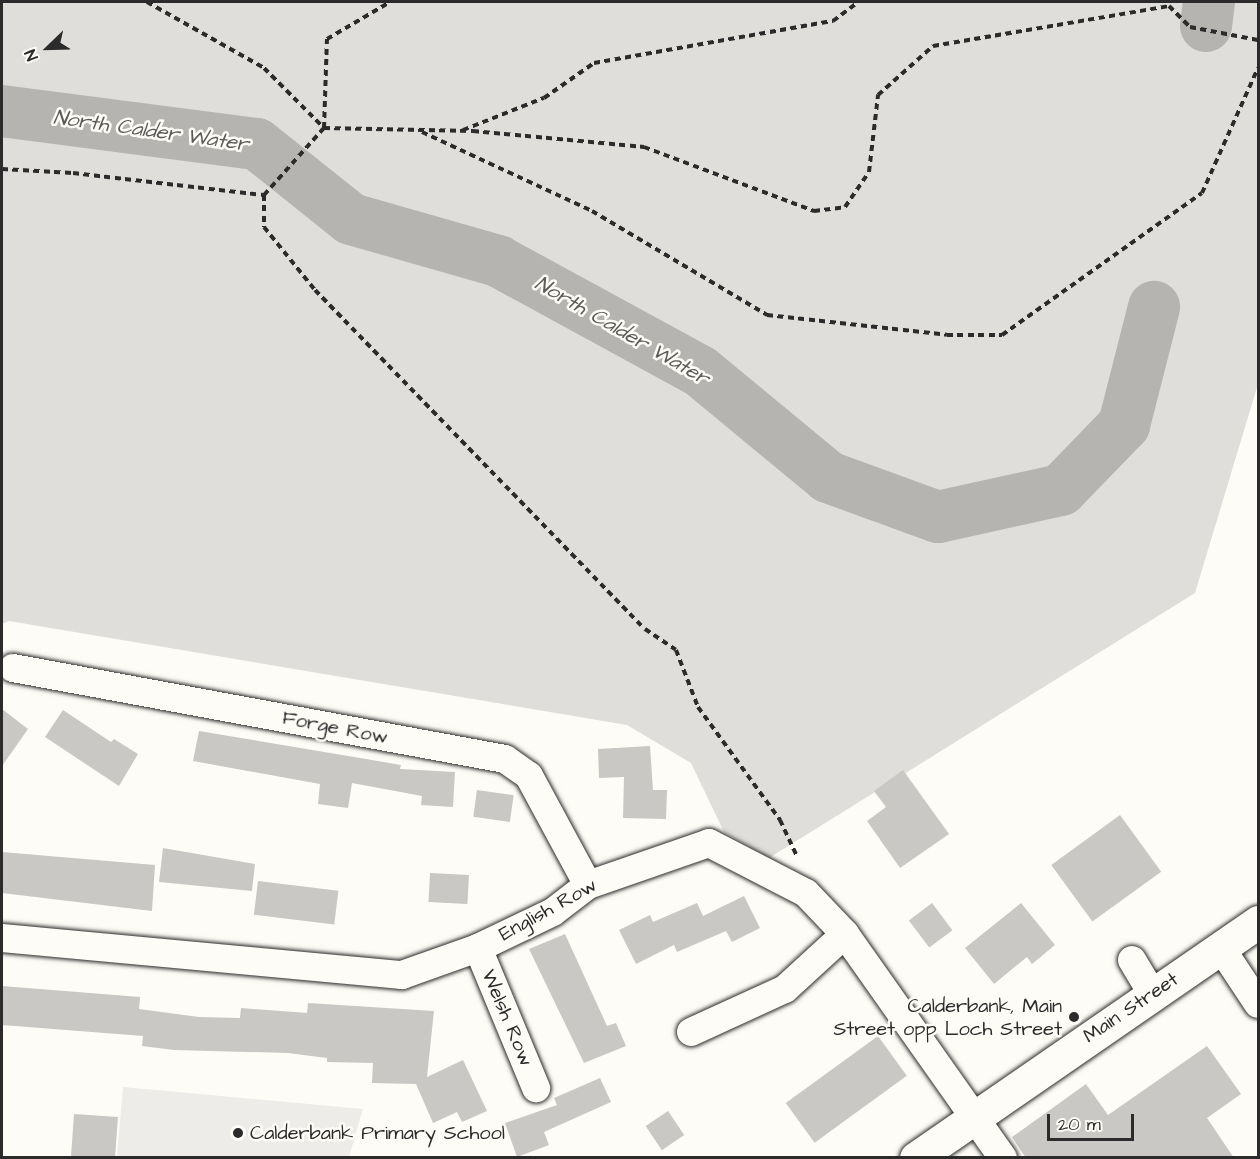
<!DOCTYPE html>
<style>
body{margin:0}
#map{position:relative;width:1260px;height:1159px;overflow:hidden;background:#fdfcf7;font-family:"Architects Daughter",sans-serif}
div>[style]{position:absolute}
.built>*{inset:0;background:#edece8}
.green>*{inset:0;background:#dfdeda}
.river>*{height:52px;margin:-26px;padding:0 26px;transform-origin:26px;border-radius:26px;background:#b5b4b1}
.building>*{inset:0;background:#c9c8c4;transform-origin:0 0}
.path>*{height:4px;margin-top:-2px;transform-origin:0;background:repeating-linear-gradient(90deg,#2b2b2b 0 6px,transparent 0 10.5px)}
.roads{filter:drop-shadow(0 0 2px #2b2b2b) drop-shadow(0 0 2px #2b2b2b)}
.minor>*{height:28px;margin:-14px;padding:0 14px;transform-origin:14px;border-radius:14px;background:#fdfcf7}
.major>*{height:33px;margin:-16.5px;padding:0 16.5px;transform-origin:16.5px;border-radius:16.5px;background:#fdfcf7}
.dots>*{width:16px;height:16px;translate:-50% -50%;box-sizing:border-box;border:3px solid #fdfcf7;border-radius:50%}
span{translate:-50% -50%;white-space:nowrap;text-align:center;line-height:1.15;-webkit-text-stroke:5px #fdfcf7;paint-order:stroke}
.street-label{font-size:20px;color:#2b2b2b}
.poi-label{font-size:20px;color:#2b2b2b}
.right{translate:-100% -50%;text-align:right}
.left{translate:0 -50%;text-align:left}
.water-label{font-size:21px;color:#5b5b5a;font-style:italic}
.frame{position:absolute;inset:0;border:3px solid #2b2b2b;pointer-events:none}
.north{position:absolute;left:18px;top:18px;width:60px;height:60px;-webkit-text-stroke:4px #fdfcf7;paint-order:stroke;rotate:247deg;font-size:16px;font-weight:700;line-height:24px;text-align:center;color:#2b2b2b}
.north::after{content:'';display:block;margin:auto;width:21px;height:27px;background:#2b2b2b;clip-path:polygon(50% 0,100% 100%,50% 72%,0 100%)}
.scale{position:absolute;left:1047px;top:1114px;width:87px;height:27px;box-sizing:border-box;border:3px solid #2b2b2b;border-top:0;padding-left:8px;font-size:18px;line-height:21px;white-space:nowrap;color:#2b2b2b;-webkit-text-stroke:4px #fdfcf7;paint-order:stroke}
</style>
<div id="map">
<div class="built">
<div style="clip-path:polygon(123px 1087px,363px 1109px,349px 1157px,117px 1157px)"></div>
</div>
<div class="green">
<div style="clip-path:polygon(2px 2px,1258px 2px,1258px 384px,1195px 593px,769px 858px,724px 832px,691px 763px,627px 725px,9px 621px,2px 624px)"></div>
</div>
<div class="river">
<div style="left:1206px;top:26px;width:24px;rotate:-83deg"></div>
<div style="left:2px;top:111px;width:257px;rotate:7.4deg"></div>
<div style="left:257px;top:144px;width:120px;rotate:38.6deg"></div>
<div style="left:351px;top:219px;width:153px;rotate:15.9deg"></div>
<div style="left:498px;top:261px;width:230px;rotate:28.6deg"></div>
<div style="left:700px;top:371px;width:166px;rotate:39.6deg"></div>
<div style="left:828px;top:477px;width:117px;rotate:20deg"></div>
<div style="left:938px;top:517px;width:126px;rotate:-12.4deg"></div>
<div style="left:1061px;top:490px;width:91px;rotate:-45.9deg"></div>
<div style="left:1124px;top:425px;width:122px;rotate:-75.7deg"></div>
</div>
<div class="building">
<div style="clip-path:polygon(2px 709px,28px 729px,2px 766px)"></div>
<div style="clip-path:polygon(63px 710px,111px 742px,114px 739px,138px 754px,119px 786px,45px 737px)"></div>
<div style="clip-path:polygon(199px 731px,372px 760px,401px 765px,400px 769px,455px 772px,453px 807px,421px 805px,422px 796px,352px 783px,348px 808px,318px 804px,320px 784px,193px 761px)"></div>
<div style="clip-path:polygon(650px 746px,653px 790px,667px 790px,666px 819px,623px 818px,624px 777px,599px 778px,598px 749px)"></div>
<div style="clip-path:polygon(903px 770px,949px 834px,900px 868px,867px 821px,886px 807px,874px 791px)"></div>
<div style="left:477px;top:790px;width:37px;height:27px;rotate:8deg"></div>
<div style="left:1120px;top:815px;width:70px;height:85px;rotate:54deg"></div>
<div style="clip-path:polygon(163px 848px,255px 864px,252px 891px,159px 882px)"></div>
<div style="clip-path:polygon(2px 852px,155px 865px,152px 911px,2px 893px)"></div>
<div style="left:430px;top:873px;width:39px;height:29px;rotate:3deg"></div>
<div style="left:258px;top:881px;width:81px;height:34px;rotate:7deg"></div>
<div style="clip-path:polygon(744px 896px,760px 928px,732px 942px,726px 931px,677px 952px,674px 945px,636px 964px,619px 930px,650px 915px,653px 922px,697px 903px,703px 916px)"></div>
<div style="left:932px;top:903px;width:34px;height:29px;rotate:53deg"></div>
<div style="clip-path:polygon(1021px 903px,1055px 945px,1032px 964px,1027px 957px,994px 984px,965px 948px)"></div>
<div style="clip-path:polygon(565px 934px,607px 1026px,616px 1023px,626px 1046px,584px 1063px,529px 949px)"></div>
<div style="clip-path:polygon(2px 986px,140px 997px,139px 1009px,199px 1017px,240px 1018px,241px 1008px,307px 1013px,308px 1003px,434px 1011px,427px 1077px,463px 1060px,487px 1111px,462px 1122px,457px 1112px,433px 1123px,416px 1084px,372px 1083px,373px 1063px,327px 1062px,327px 1058px,288px 1053px,174px 1050px,142px 1046px,143px 1036px,2px 1025px)"></div>
<div style="left:878px;top:1036px;width:49px;height:114px;rotate:54deg"></div>
<div style="clip-path:polygon(1207px 1046px,1241px 1094px,1207px 1118px,1234px 1158px,1026px 1158px,1012px 1137px,1086px 1084px,1108px 1115px)"></div>
<div style="clip-path:polygon(600px 1078px,611px 1102px,544px 1132px,549px 1145px,517px 1157px,505px 1123px,557px 1105px,554px 1098px)"></div>
<div style="left:668px;top:1111px;width:29px;height:27px;rotate:56deg"></div>
<div style="left:74px;top:1114px;width:44px;height:44px;rotate:4deg"></div>
</div>
<div class="path">
<div style="left:147px;top:2px;width:134px;rotate:29.4deg"></div>
<div style="left:264px;top:68px;width:85px;rotate:45deg"></div>
<div style="left:324px;top:128px;width:149px;rotate:1.2deg"></div>
<div style="left:473px;top:131px;width:172px;rotate:5.3deg"></div>
<div style="left:644px;top:147px;width:182px;rotate:20.6deg"></div>
<div style="left:814px;top:211px;width:31px;rotate:-7deg"></div>
<div style="left:845px;top:207px;width:42px;rotate:-55.6deg"></div>
<div style="left:869px;top:172px;width:78px;rotate:-83.3deg"></div>
<div style="left:878px;top:95px;width:74px;rotate:-41.7deg"></div>
<div style="left:933px;top:46px;width:239px;rotate:-9.6deg"></div>
<div style="left:1169px;top:6px;width:30px;rotate:45deg"></div>
<div style="left:1190px;top:27px;width:69px;rotate:10.8deg"></div>
<div style="left:463px;top:130px;width:87px;rotate:-21.6deg"></div>
<div style="left:544px;top:98px;width:61px;rotate:-35deg"></div>
<div style="left:594px;top:63px;width:243px;rotate:-10deg"></div>
<div style="left:833px;top:21px;width:31px;rotate:-37deg"></div>
<div style="left:422px;top:132px;width:187px;rotate:24.9deg"></div>
<div style="left:592px;top:211px;width:204px;rotate:30.7deg"></div>
<div style="left:767px;top:315px;width:181px;rotate:6.3deg"></div>
<div style="left:947px;top:335px;width:55px"></div>
<div style="left:1002px;top:335px;width:245px;rotate:-35.4deg"></div>
<div style="left:1202px;top:193px;width:137px;rotate:-65.9deg"></div>
<div style="left:2px;top:169px;width:71px;rotate:3.2deg"></div>
<div style="left:73px;top:173px;width:192px;rotate:6.6deg"></div>
<div style="left:264px;top:195px;width:90px;rotate:-48.2deg"></div>
<div style="left:324px;top:128px;width:89px;rotate:-88.1deg"></div>
<div style="left:327px;top:39px;width:73px;rotate:-30.4deg"></div>
<div style="left:264px;top:195px;width:32px;rotate:90deg"></div>
<div style="left:264px;top:227px;width:81px;rotate:51deg"></div>
<div style="left:315px;top:290px;width:473px;rotate:45.8deg"></div>
<div style="left:645px;top:629px;width:37px;rotate:34deg"></div>
<div style="left:676px;top:650px;width:61px;rotate:68.9deg"></div>
<div style="left:698px;top:707px;width:140px;rotate:54deg"></div>
<div style="left:780px;top:820px;width:38px;rotate:65deg"></div>
</div>
<div class="roads">
<div class="minor">
<div style="left:13px;top:668px;width:500px;rotate:10.48deg"></div>
<div style="left:505px;top:759px;width:29px;rotate:35deg"></div>
<div style="left:529px;top:776px;width:124px;rotate:61.6deg"></div>
<div style="left:2px;top:938px;width:402px;rotate:5.3deg"></div>
<div style="left:402px;top:975px;width:81px;rotate:-19.6deg"></div>
<div style="left:478px;top:948px;width:83px;rotate:-25.6deg"></div>
<div style="left:553px;top:912px;width:44px;rotate:-37.6deg"></div>
<div style="left:588px;top:885px;width:128px;rotate:-19.1deg"></div>
<div style="left:709px;top:843px;width:109px;rotate:27.3deg"></div>
<div style="left:806px;top:893px;width:57px;rotate:46.4deg"></div>
<div style="left:845px;top:934px;width:274px;rotate:54.8deg"></div>
<div style="left:478px;top:948px;width:152px;rotate:67.5deg"></div>
<div style="left:1221px;top:948px;width:67px;rotate:56.5deg"></div>
<div style="left:1132px;top:960px;width:39px;rotate:59deg"></div>
<div style="left:691px;top:1032px;width:103px;rotate:-24.6deg"></div>
<div style="left:785px;top:989px;width:81px;rotate:-42.5deg"></div>
</div>
<div class="major">
<div style="left:916px;top:1158px;width:416px;rotate:-34.6deg"></div>
</div>
</div>
<div class="dots">
<div style="left:1074px;top:1017px;background:#2b2b2b"></div>
<div style="left:238px;top:1133px;background:#2b2b2b"></div>
</div>
<div class="street-label">
<span style="left:335px;top:728px;rotate:11deg">Forge Row</span>
<span style="left:548px;top:910px;rotate:-29deg">English Row</span>
<span style="left:1131px;top:1008px;rotate:-34deg">Main Street</span>
<span style="left:507px;top:1018px;rotate:67deg">Welsh Row</span>
</div>
<div class="poi-label">
<span class="right" style="left:1062px;top:1018px">Calderbank, Main<br>Street opp Loch Street</span>
<span class="left" style="left:250px;top:1133px">Calderbank Primary School</span>
</div>
<div class="water-label">
<span style="left:151px;top:131px;rotate:8deg">North Calder Water</span>
<span style="left:622px;top:331px;rotate:30deg">North Calder Water</span>
</div>
<div class="frame"></div>
<div class="north">N</div>
<div class="scale">20 m</div>
</div>
